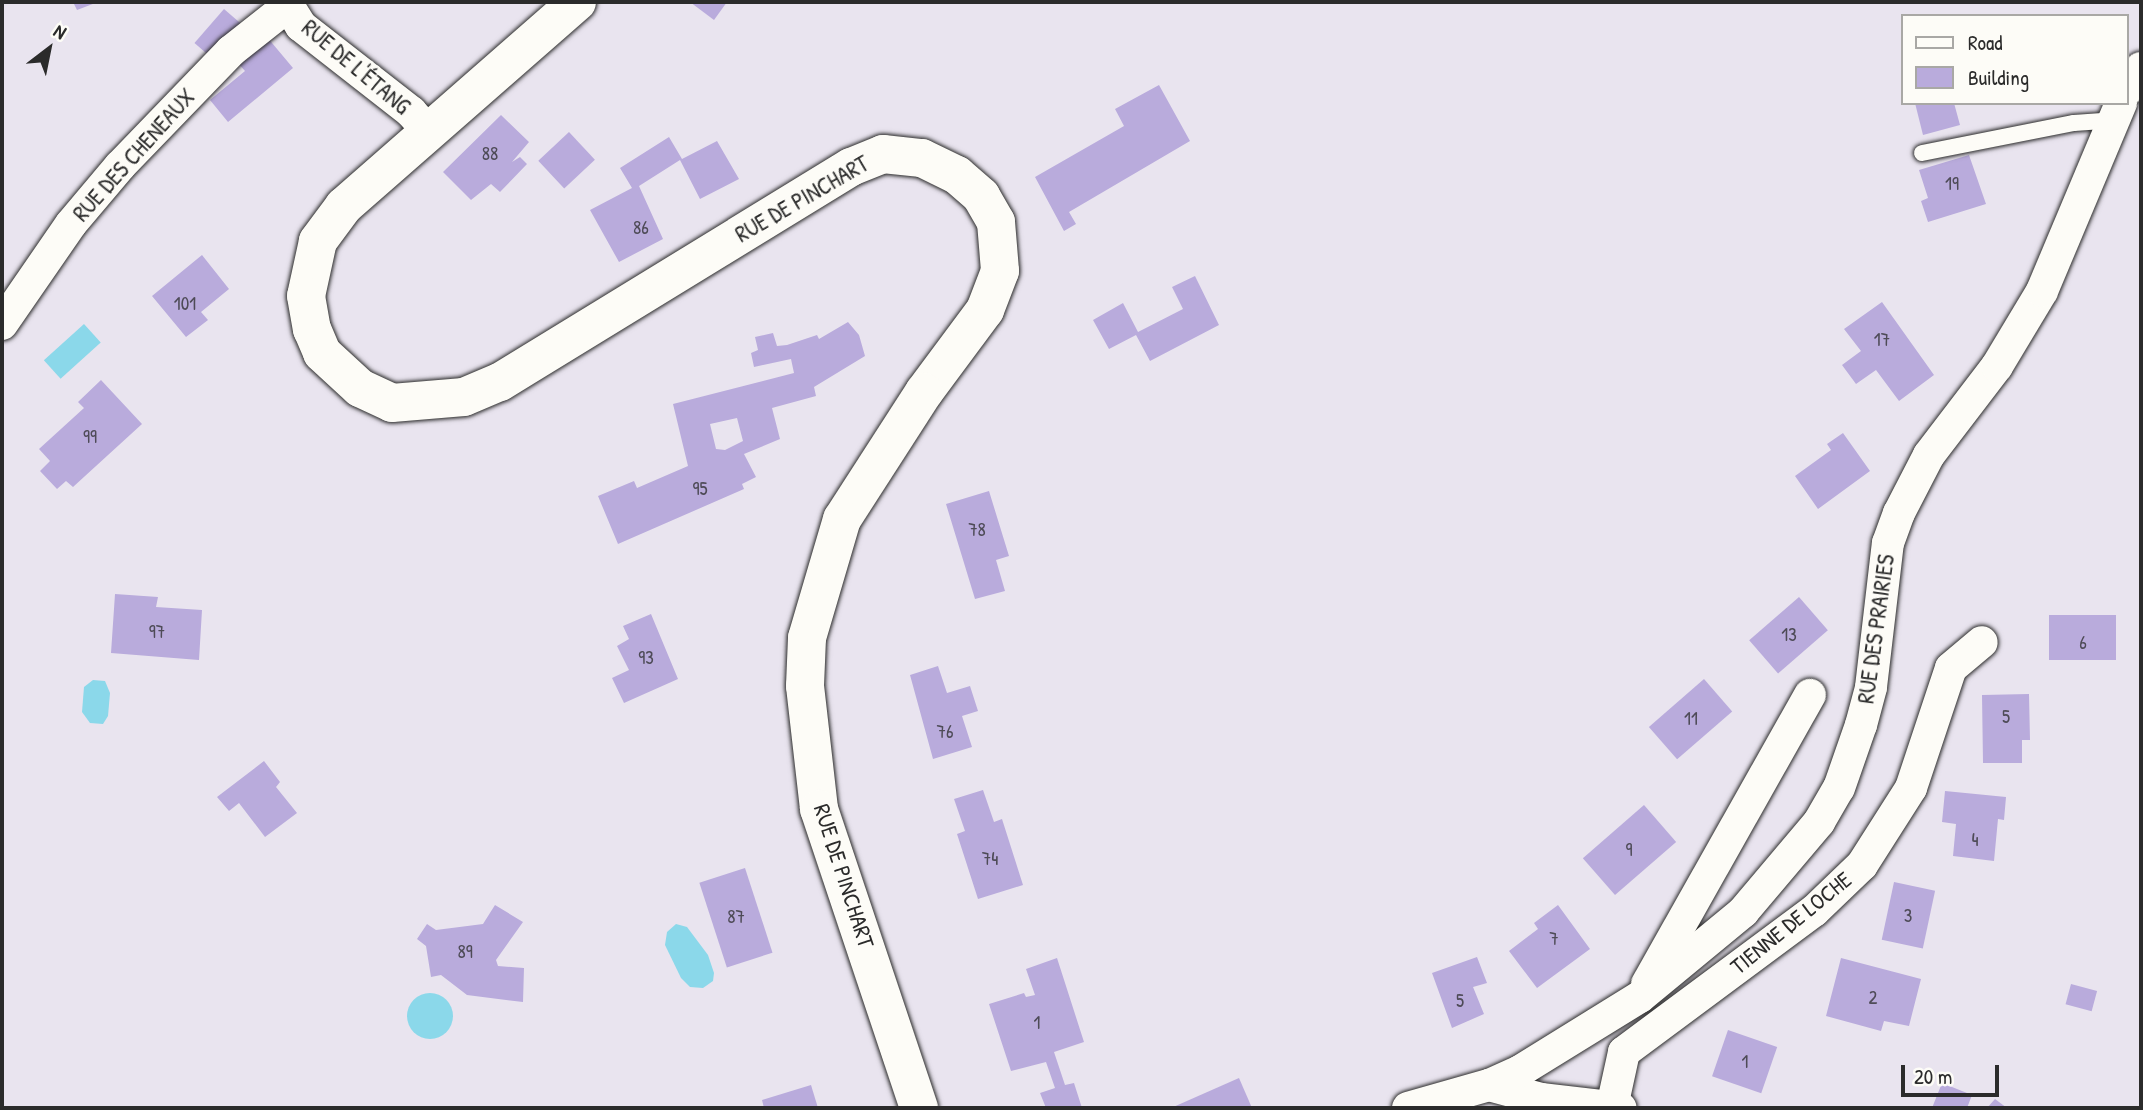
<!DOCTYPE html>
<meta charset="utf-8">
<style>
body{margin:0}
#map{position:relative;width:2143px;height:1110px;overflow:hidden;background:#e9e4ef;font-family:"Patrick Hand",sans-serif}
div>[style]{position:absolute}
.water>*{inset:0;background:#8bd8ea;transform-origin:0 0}
.round{border-radius:50%}
.building>*{inset:0;background:#b9abdc;transform-origin:0 0}
.roads{filter:drop-shadow(0 0 2px #2b2b2b) drop-shadow(0 0 2px #2b2b2b)}
.lane>*{height:16px;margin:-8px;padding:0 8px;transform-origin:8px;border-radius:8px;background:#fdfcf7}
.street>*{height:32px;margin:-16px;padding:0 16px;transform-origin:16px;border-radius:16px;background:#fdfcf7}
.secondary>*{height:38px;margin:-19px;padding:0 19px;transform-origin:19px;border-radius:19px;background:#fdfcf7}
span{translate:-50% -50%;white-space:nowrap;text-align:center;line-height:1.15;-webkit-text-stroke:5px #fdfcf7;paint-order:stroke}
.number-label{font-size:19px;color:#4e4b57}
.number-label span{-webkit-text-stroke-width:0}
.street-label{font-size:23px;color:#2b2b2b}
.frame{position:absolute;inset:0;border:4px solid #2b2b2b;pointer-events:none}
.legend{position:absolute;left:1901px;top:14px;width:228px;height:91px;box-sizing:border-box;background:#fdfcf7;border:2px solid #a9a8a5;margin:0;padding:9px 12px;list-style:none;font-size:21px;color:#2b2b2b}
.legend li{display:flex;align-items:center;gap:14px;height:35px}
.legend b{width:35px;border:2px solid #a9a8a5}
.north{position:absolute;left:14px;top:14px;width:70px;height:70px;-webkit-text-stroke:5px #fdfcf7;paint-order:stroke;rotate:32deg;font-size:19px;font-weight:700;line-height:28px;text-align:center;color:#2b2b2b}
.north::after{content:'';display:block;margin:auto;width:24px;height:32px;background:#2b2b2b;clip-path:polygon(50% 0,100% 100%,50% 72%,0 100%)}
.scale{position:absolute;left:1901px;top:1065px;width:98px;height:32px;box-sizing:border-box;border:4px solid #2b2b2b;border-top:0;padding-left:9px;font-size:21px;line-height:24px;white-space:nowrap;color:#2b2b2b;-webkit-text-stroke:5px #fdfcf7;paint-order:stroke}
</style>
<div id="map">
<div class="water">
<div style="left:84px;top:324px;width:25px;height:54px;rotate:48deg"></div>
<div style="clip-path:polygon(93px 680px,105px 681px,110px 693px,108px 716px,103px 724px,90px 723px,82px 712px,84px 687px)"></div>
<div style="clip-path:polygon(676px 924px,687px 927px,708px 955px,714px 973px,713px 981px,703px 988px,690px 987px,681px 978px,665px 945px,667px 932px)"></div>
<div class="round" style="left:407px;top:993px;width:46px;height:46px"></div>
</div>
<div class="building">
<div style="clip-path:polygon(73px 2px,98px 2px,77px 10px)"></div>
<div style="clip-path:polygon(690px 2px,727px 2px,714px 20px)"></div>
<div style="left:224px;top:9px;width:23px;height:45px;rotate:41deg"></div>
<div style="clip-path:polygon(267px 37px,293px 68px,228px 122px,210px 100px,245px 71px,237px 62px)"></div>
<div style="clip-path:polygon(1159px 85px,1190px 141px,1069px 212px,1076px 224px,1064px 231px,1035px 177px,1124px 126px,1115px 109px)"></div>
<div style="clip-path:polygon(1915px 103px,1954px 103px,1960px 125px,1923px 135px)"></div>
<div style="clip-path:polygon(501px 115px,529px 142px,512px 162px,520px 157px,527px 164px,500px 192px,491px 184px,471px 200px,443px 172px)"></div>
<div style="left:569px;top:132px;width:38px;height:42px;rotate:47deg"></div>
<div style="clip-path:polygon(669px 137px,682px 159px,717px 141px,739px 179px,700px 199px,680px 160px,639px 186px,663px 239px,619px 262px,590px 210px,632px 188px,620px 168px)"></div>
<div style="clip-path:polygon(1969px 155px,1986px 204px,1928px 222px,1921px 201px,1928px 198px,1919px 170px)"></div>
<div style="clip-path:polygon(202px 255px,229px 289px,201px 312px,208px 320px,186px 337px,152px 296px)"></div>
<div style="clip-path:polygon(1195px 276px,1219px 325px,1150px 361px,1136px 335px,1109px 349px,1093px 320px,1123px 303px,1138px 332px,1183px 309px,1172px 287px)"></div>
<div style="clip-path:polygon(1882px 302px,1934px 375px,1899px 401px,1876px 370px,1856px 384px,1842px 365px,1861px 351px,1844px 329px)"></div>
<div style="clip-path:polygon(evenodd,848px 322px,859px 335px,865px 356px,814px 387px,816px 396px,772px 408px,780px 439px,744px 454px,756px 477px,742px 484px,744px 489px,618px 544px,598px 496px,634px 481px,637px 488px,688px 466px,673px 404px,794px 373px,791px 359px,754px 367px,751px 353px,758px 350px,755px 337px,773px 333px,777px 346px,787px 345px,817px 335px,819px 339px,848px 322px,737px 418px,743px 441px,725px 450px,716px 449px,710px 424px,737px 418px)"></div>
<div style="clip-path:polygon(101px 380px,142px 424px,73px 487px,66px 481px,57px 489px,40px 471px,50px 461px,39px 449px,84px 408px,78px 402px)"></div>
<div style="clip-path:polygon(1843px 433px,1870px 471px,1818px 509px,1795px 476px,1831px 450px,1827px 444px)"></div>
<div style="clip-path:polygon(989px 491px,1009px 556px,996px 560px,1005px 591px,975px 599px,946px 504px)"></div>
<div style="clip-path:polygon(115px 594px,158px 597px,156px 607px,202px 610px,199px 660px,111px 653px)"></div>
<div style="left:1799px;top:597px;width:44px;height:66px;rotate:49deg"></div>
<div style="clip-path:polygon(651px 614px,678px 679px,624px 703px,612px 678px,629px 670px,617px 646px,629px 639px,623px 626px)"></div>
<div style="left:2049px;top:615px;width:67px;height:45px"></div>
<div style="clip-path:polygon(938px 666px,947px 693px,970px 686px,978px 711px,962px 716px,972px 747px,933px 759px,910px 675px)"></div>
<div style="left:1704px;top:679px;width:43px;height:73px;rotate:49deg"></div>
<div style="clip-path:polygon(2029px 694px,2030px 740px,2022px 740px,2022px 763px,1983px 763px,1982px 695px)"></div>
<div style="clip-path:polygon(264px 761px,280px 782px,276px 787px,297px 813px,265px 837px,239px 803px,229px 811px,217px 797px)"></div>
<div style="clip-path:polygon(983px 790px,994px 822px,1002px 819px,1023px 885px,978px 899px,957px 834px,965px 831px,954px 799px)"></div>
<div style="clip-path:polygon(1945px 791px,2006px 797px,2004px 820px,1998px 819px,1994px 861px,1953px 856px,1956px 824px,1942px 822px)"></div>
<div style="left:1644px;top:805px;width:49px;height:81px;rotate:49deg"></div>
<div style="left:745px;top:868px;width:89px;height:48px;rotate:72deg"></div>
<div style="left:1894px;top:882px;width:42px;height:59px;rotate:12deg"></div>
<div style="clip-path:polygon(495px 905px,523px 922px,496px 960px,498px 966px,524px 968px,523px 1002px,467px 995px,441px 975px,431px 977px,426px 946px,417px 939px,427px 924px,436px 930px,483px 924px)"></div>
<div style="clip-path:polygon(1558px 905px,1590px 949px,1537px 988px,1509px 951px,1538px 929px,1534px 923px)"></div>
<div style="clip-path:polygon(1477px 957px,1487px 983px,1473px 987px,1484px 1014px,1452px 1028px,1432px 973px)"></div>
<div style="clip-path:polygon(1057px 958px,1084px 1042px,1054px 1052px,1065px 1085px,1074px 1083px,1082px 1108px,1046px 1108px,1040px 1093px,1055px 1088px,1046px 1062px,1011px 1071px,989px 1004px,1024px 993px,1026px 997px,1035px 995px,1026px 969px)"></div>
<div style="clip-path:polygon(1841px 958px,1921px 979px,1909px 1026px,1884px 1021px,1881px 1031px,1826px 1016px)"></div>
<div style="left:2071px;top:984px;width:27px;height:21px;rotate:15deg"></div>
<div style="left:1728px;top:1030px;width:52px;height:49px;rotate:19deg"></div>
<div style="clip-path:polygon(1239px 1078px,1252px 1108px,1171px 1108px)"></div>
<div style="clip-path:polygon(1942px 1083px,1972px 1095px,1967px 1108px,1932px 1108px)"></div>
<div style="clip-path:polygon(811px 1085px,818px 1108px,764px 1108px,762px 1100px)"></div>
<div style="clip-path:polygon(1995px 1099px,2007px 1108px,1987px 1108px)"></div>
</div>
<div class="roads">
<div class="lane">
<div style="left:1922px;top:153px;width:155px;rotate:-11.2deg"></div>
<div style="left:2074px;top:123px;width:39px;rotate:-4deg"></div>
</div>
<div class="street">
<div style="left:286px;top:2px;width:28px;rotate:58deg"></div>
<div style="left:301px;top:26px;width:140px;rotate:38deg"></div>
<div style="left:411px;top:112px;width:25px;rotate:48deg"></div>
<div style="left:2127px;top:90px;width:26px;rotate:-58deg"></div>
<div style="left:2px;top:324px;width:121px;rotate:-55.4deg"></div>
<div style="left:71px;top:224px;width:76px;rotate:-49.8deg"></div>
<div style="left:120px;top:166px;width:160px;rotate:-46deg"></div>
<div style="left:231px;top:51px;width:73px;rotate:-38.3deg"></div>
<div style="left:1647px;top:984px;width:332px;rotate:-60.6deg"></div>
<div style="left:1489px;top:1085px;width:54px;rotate:15.1deg"></div>
<div style="left:1541px;top:1099px;width:80px;rotate:6.5deg"></div>
<div style="left:1612px;top:1107px;width:56px;rotate:-77.7deg"></div>
<div style="left:1624px;top:1052px;width:237px;rotate:-36.6deg"></div>
<div style="left:1814px;top:911px;width:66px;rotate:-43.8deg"></div>
<div style="left:1862px;top:865px;width:91px;rotate:-57.5deg"></div>
<div style="left:1911px;top:788px;width:126px;rotate:-71.6deg"></div>
<div style="left:1951px;top:668px;width:40px;rotate:-40deg"></div>
<div style="left:1408px;top:1108px;width:84px;rotate:-15.9deg"></div>
<div style="left:1489px;top:1085px;width:34px;rotate:-24deg"></div>
<div style="left:1520px;top:1071px;width:141px;rotate:-31.7deg"></div>
<div style="left:1640px;top:997px;width:134px;rotate:-39.5deg"></div>
<div style="left:1743px;top:912px;width:118px;rotate:-49.8deg"></div>
<div style="left:1819px;top:822px;width:39px;rotate:-60deg"></div>
<div style="left:1839px;top:788px;width:67px;rotate:-70.8deg"></div>
<div style="left:1861px;top:725px;width:39px;rotate:-75deg"></div>
<div style="left:1871px;top:687px;width:145px;rotate:-83.3deg"></div>
<div style="left:1888px;top:543px;width:32px;rotate:-70deg"></div>
<div style="left:1899px;top:513px;width:65px;rotate:-62.7deg"></div>
<div style="left:1929px;top:455px;width:112px;rotate:-52.6deg"></div>
<div style="left:1997px;top:366px;width:87px;rotate:-59deg"></div>
<div style="left:2042px;top:291px;width:204px;rotate:-67.2deg"></div>
</div>
<div class="secondary">
<div style="left:577px;top:2px;width:310px;rotate:138.8deg"></div>
<div style="left:344px;top:206px;width:44px;rotate:126.6deg"></div>
<div style="left:318px;top:241px;width:56px;rotate:102.3deg"></div>
<div style="left:306px;top:296px;width:34px;rotate:80deg"></div>
<div style="left:312px;top:329px;width:26px;rotate:67deg"></div>
<div style="left:322px;top:353px;width:52px;rotate:42.6deg"></div>
<div style="left:360px;top:388px;width:35px;rotate:25deg"></div>
<div style="left:392px;top:403px;width:72px;rotate:-4.8deg"></div>
<div style="left:464px;top:397px;width:39px;rotate:-23deg"></div>
<div style="left:500px;top:382px;width:412px;rotate:-31.5deg"></div>
<div style="left:851px;top:167px;width:35px;rotate:-22deg"></div>
<div style="left:883px;top:154px;width:39px;rotate:6deg"></div>
<div style="left:922px;top:158px;width:39px;rotate:26deg"></div>
<div style="left:957px;top:175px;width:32px;rotate:41deg"></div>
<div style="left:981px;top:196px;width:30px;rotate:60deg"></div>
<div style="left:996px;top:222px;width:49px;rotate:85.3deg"></div>
<div style="left:1000px;top:271px;width:42px;rotate:111deg"></div>
<div style="left:985px;top:310px;width:102px;rotate:126.6deg"></div>
<div style="left:924px;top:392px;width:151px;rotate:122.8deg"></div>
<div style="left:842px;top:519px;width:124px;rotate:106.4deg"></div>
<div style="left:807px;top:638px;width:48px;rotate:92.4deg"></div>
<div style="left:805px;top:686px;width:124px;rotate:83.5deg"></div>
<div style="left:819px;top:809px;width:315px;rotate:71.5deg"></div>
</div>
</div>
<div class="number-label">
<span style="left:490px;top:154px">88</span>
<span style="left:1952px;top:184px">19</span>
<span style="left:641px;top:228px">86</span>
<span style="left:185px;top:304px">101</span>
<span style="left:1882px;top:340px">17</span>
<span style="left:90px;top:437px">99</span>
<span style="left:700px;top:489px">95</span>
<span style="left:977px;top:530px">78</span>
<span style="left:157px;top:632px">97</span>
<span style="left:1789px;top:635px">13</span>
<span style="left:2083px;top:643px">6</span>
<span style="left:646px;top:658px">93</span>
<span style="left:2006px;top:717px">5</span>
<span style="left:1691px;top:719px">11</span>
<span style="left:945px;top:732px">76</span>
<span style="left:1975px;top:840px">4</span>
<span style="left:1629px;top:850px">9</span>
<span style="left:990px;top:859px">74</span>
<span style="left:1908px;top:916px">3</span>
<span style="left:736px;top:917px">87</span>
<span style="left:1554px;top:939px">7</span>
<span style="left:465px;top:952px">89</span>
<span style="left:1873px;top:998px">2</span>
<span style="left:1460px;top:1001px">5</span>
<span style="left:1037px;top:1023px">1</span>
<span style="left:1745px;top:1062px">1</span>
</div>
<div class="street-label">
<span style="left:356px;top:67px;rotate:40deg">RUE DE L'ÉTANG</span>
<span style="left:134px;top:155px;rotate:-48deg">RUE DES CHENEAUX</span>
<span style="left:802px;top:199px;rotate:-30deg">RUE DE PINCHART</span>
<span style="left:1876px;top:629px;rotate:-82deg">RUE DES PRAIRIES</span>
<span style="left:844px;top:876px;rotate:72deg">RUE DE PINCHART</span>
<span style="left:1791px;top:923px;rotate:-39deg">TIENNE DE LOCHE</span>
</div>
<div class="frame"></div>
<ul class="legend">
<li><b style="height:9px;background:#fdfcf7"></b>Road</li>
<li><b style="height:19px;background:#b9abdc"></b>Building</li>
</ul>
<div class="north">N</div>
<div class="scale">20 m</div>
</div>
